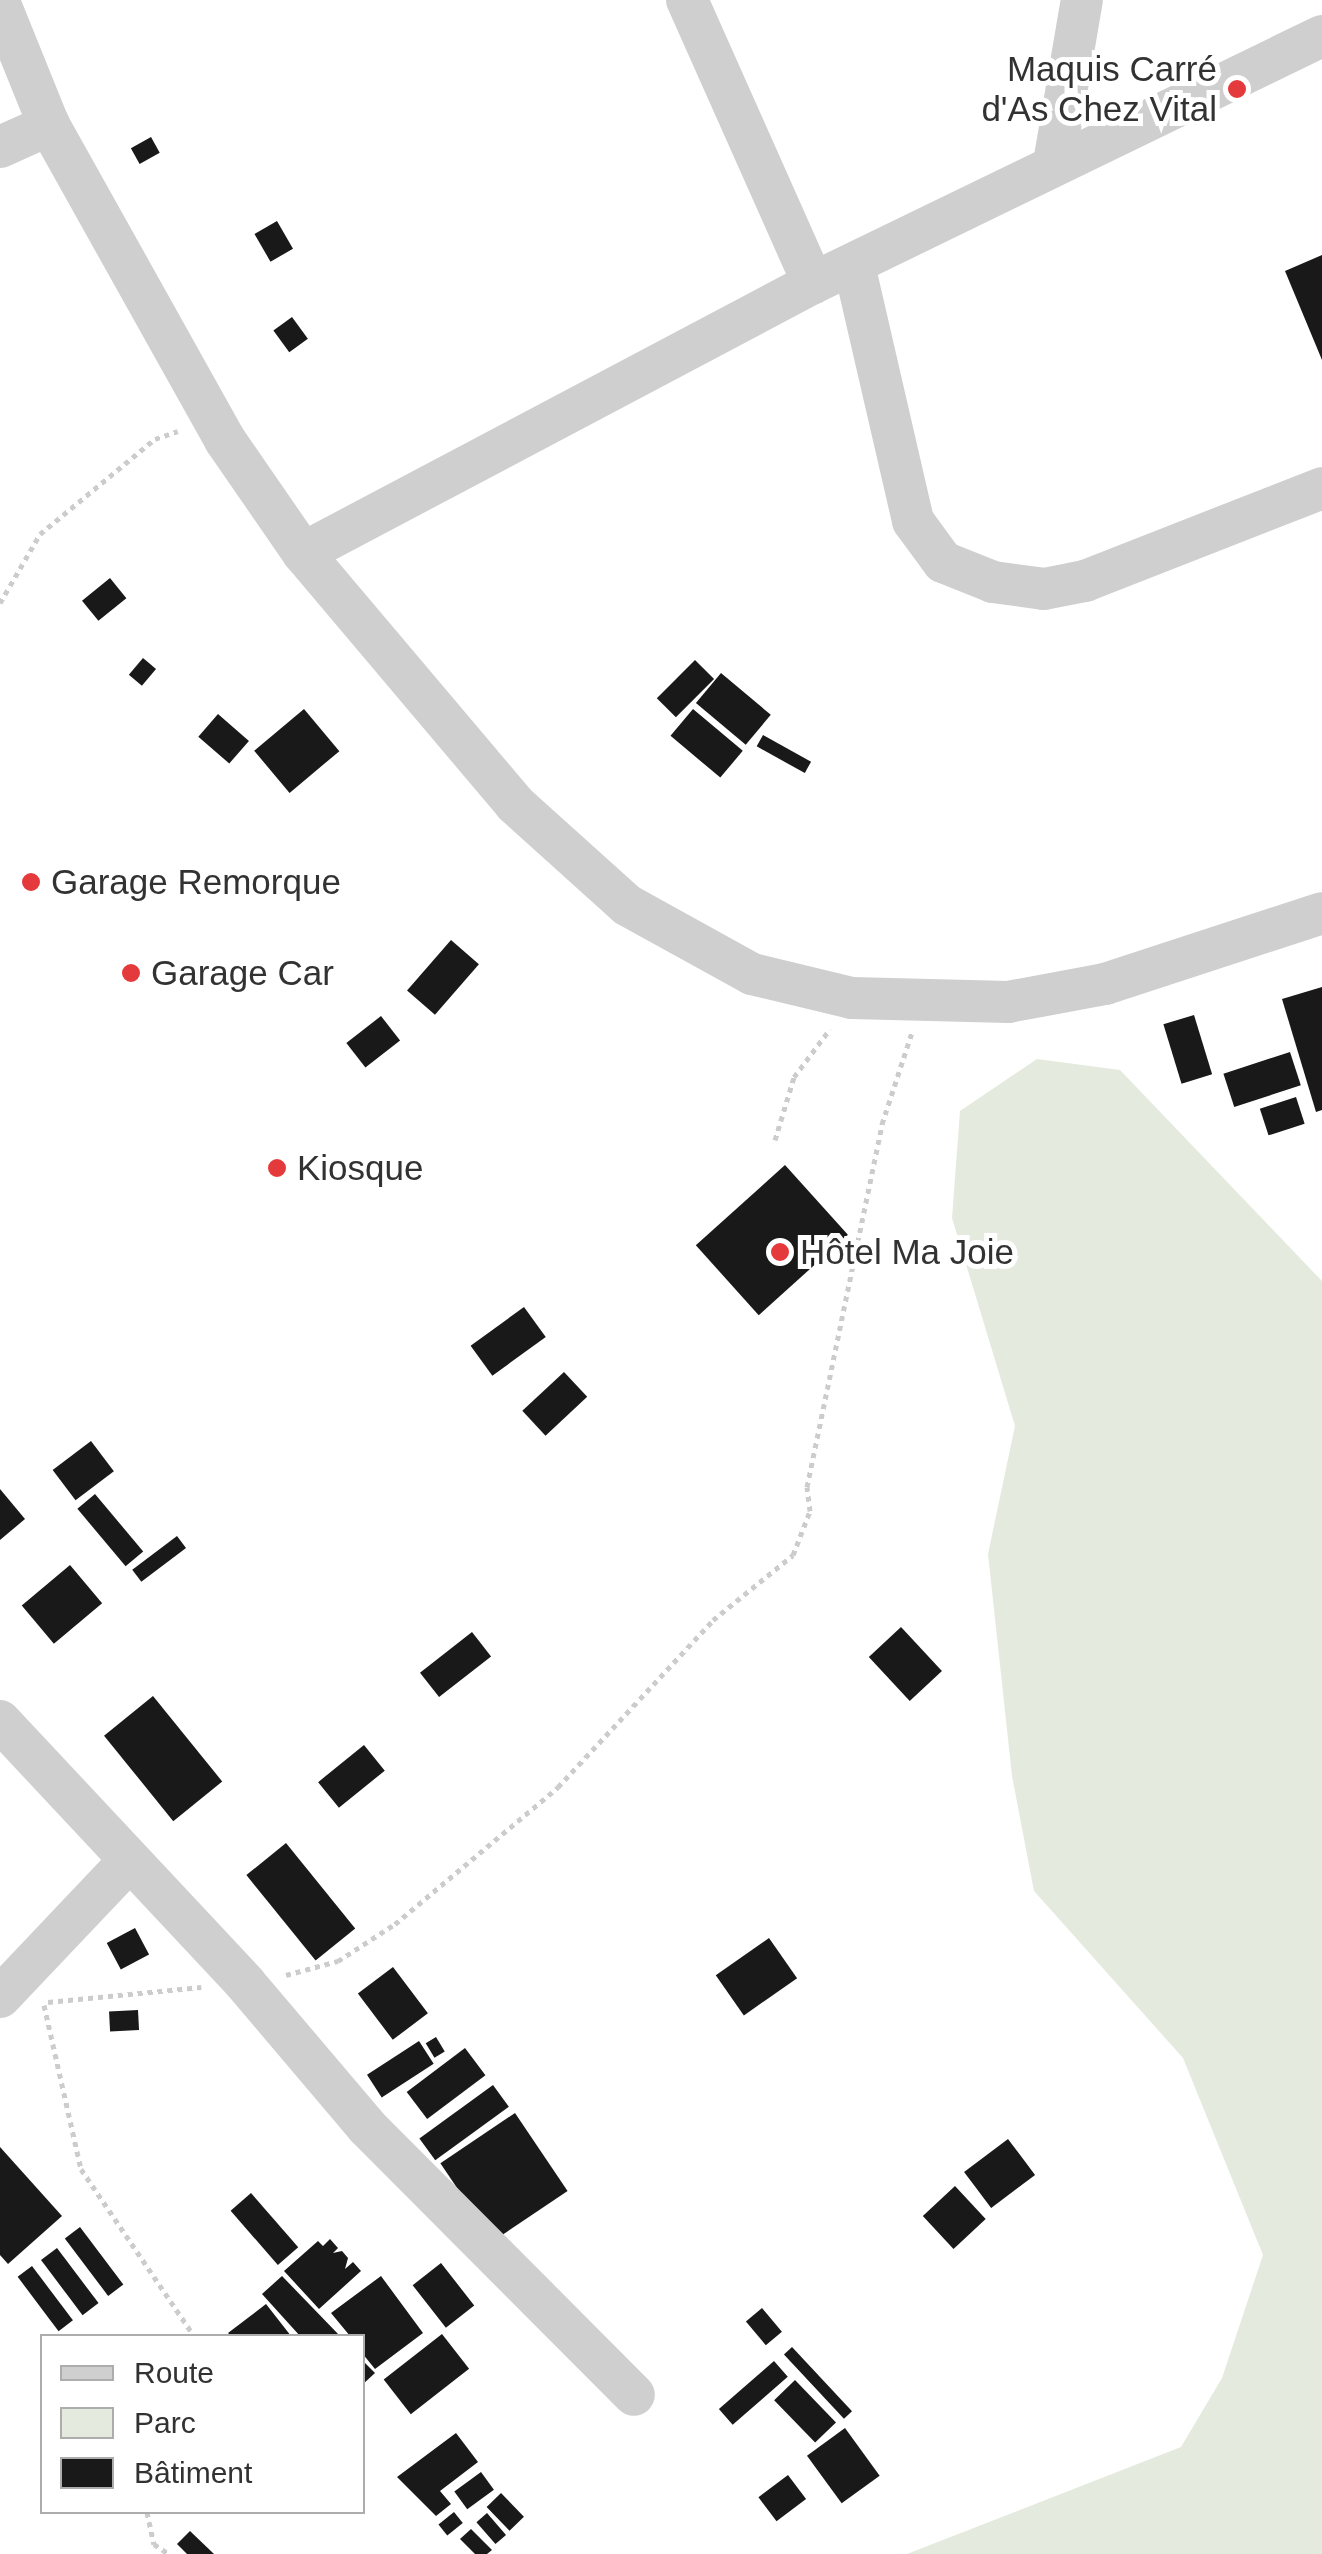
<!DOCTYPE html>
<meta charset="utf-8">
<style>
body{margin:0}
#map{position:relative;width:1322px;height:2554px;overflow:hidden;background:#fff;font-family:Arial,sans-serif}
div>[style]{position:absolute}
.green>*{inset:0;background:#e4ebde}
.building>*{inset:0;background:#191919;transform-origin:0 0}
.path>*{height:5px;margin-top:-2.5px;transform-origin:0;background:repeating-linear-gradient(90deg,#ccc 0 5px,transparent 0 10px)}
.minor>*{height:42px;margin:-21px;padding:0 21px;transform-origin:21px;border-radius:21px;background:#cfcfcf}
.dots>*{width:28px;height:28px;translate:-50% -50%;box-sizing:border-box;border:5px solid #fff;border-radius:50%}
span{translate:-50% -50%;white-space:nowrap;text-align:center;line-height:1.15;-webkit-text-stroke:10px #fff;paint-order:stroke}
.poi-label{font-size:35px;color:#323232}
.right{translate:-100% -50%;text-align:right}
.left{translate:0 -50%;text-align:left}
.legend{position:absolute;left:40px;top:2334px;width:325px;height:180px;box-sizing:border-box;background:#fff;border:2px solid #adadad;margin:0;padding:12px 18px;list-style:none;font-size:30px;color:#323232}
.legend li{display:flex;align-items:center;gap:20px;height:50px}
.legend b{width:50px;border:2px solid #adadad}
</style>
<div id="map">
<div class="green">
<div style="clip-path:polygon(1037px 1059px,1120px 1070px,1322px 1281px,1322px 2554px,907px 2554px,1181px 2447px,1222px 2378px,1263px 2255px,1183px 2058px,1034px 1891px,1012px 1776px,988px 1554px,1015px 1426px,952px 1218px,960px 1111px)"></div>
</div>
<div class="building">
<div style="left:151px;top:137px;width:18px;height:23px;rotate:61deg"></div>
<div style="left:277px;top:221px;width:32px;height:26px;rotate:60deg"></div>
<div style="clip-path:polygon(1322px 255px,1322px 360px,1285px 271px)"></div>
<div style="left:292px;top:317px;width:27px;height:23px;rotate:54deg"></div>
<div style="left:110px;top:578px;width:26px;height:36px;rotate:51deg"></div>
<div style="left:143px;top:658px;width:17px;height:22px;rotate:40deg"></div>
<div style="left:695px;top:660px;width:27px;height:54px;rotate:45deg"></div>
<div style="left:721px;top:673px;width:65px;height:39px;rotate:40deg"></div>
<div style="left:304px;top:709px;width:55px;height:65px;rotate:50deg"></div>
<div style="left:693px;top:709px;width:65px;height:35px;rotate:40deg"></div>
<div style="left:218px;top:714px;width:41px;height:30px;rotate:41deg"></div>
<div style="left:763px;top:735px;width:55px;height:13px;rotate:29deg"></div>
<div style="left:451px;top:940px;width:37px;height:67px;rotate:41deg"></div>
<div style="clip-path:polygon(1322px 987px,1322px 1110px,1316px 1112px,1282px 999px)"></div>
<div style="left:1194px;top:1015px;width:62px;height:32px;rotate:73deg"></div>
<div style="left:381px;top:1016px;width:31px;height:44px;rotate:52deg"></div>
<div style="left:1290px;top:1052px;width:35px;height:70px;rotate:72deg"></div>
<div style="left:1296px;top:1097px;width:28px;height:38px;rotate:72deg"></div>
<div style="left:785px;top:1165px;width:94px;height:120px;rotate:48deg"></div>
<div style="left:524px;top:1307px;width:37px;height:66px;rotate:54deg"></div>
<div style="left:564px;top:1372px;width:34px;height:57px;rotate:47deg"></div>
<div style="left:91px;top:1441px;width:38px;height:48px;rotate:53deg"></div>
<div style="clip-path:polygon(0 1489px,25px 1519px,0 1540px)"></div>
<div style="left:95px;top:1494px;width:75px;height:23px;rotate:50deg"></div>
<div style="left:177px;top:1536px;width:15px;height:56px;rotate:53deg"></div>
<div style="left:70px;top:1565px;width:50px;height:63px;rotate:50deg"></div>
<div style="left:901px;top:1627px;width:60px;height:44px;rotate:47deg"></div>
<div style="left:472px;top:1632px;width:31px;height:66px;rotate:52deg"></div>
<div style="left:153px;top:1696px;width:110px;height:63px;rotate:51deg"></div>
<div style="left:364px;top:1745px;width:33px;height:59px;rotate:51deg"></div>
<div style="left:286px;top:1843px;width:110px;height:51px;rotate:51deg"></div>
<div style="left:135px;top:1928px;width:30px;height:32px;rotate:62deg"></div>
<div style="left:769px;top:1938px;width:49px;height:65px;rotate:55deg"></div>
<div style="left:393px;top:1967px;width:58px;height:44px;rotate:53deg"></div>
<div style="left:138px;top:2010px;width:20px;height:29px;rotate:87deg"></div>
<div style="left:436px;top:2037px;width:17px;height:12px;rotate:59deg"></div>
<div style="left:419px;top:2041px;width:27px;height:62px;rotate:57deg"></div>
<div style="left:465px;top:2048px;width:34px;height:73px;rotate:53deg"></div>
<div style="left:493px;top:2085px;width:27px;height:91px;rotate:54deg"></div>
<div style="left:515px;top:2113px;width:94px;height:90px;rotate:56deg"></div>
<div style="left:1008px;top:2139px;width:45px;height:55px;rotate:53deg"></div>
<div style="clip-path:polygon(0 2147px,62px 2216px,8px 2264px,0 2255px)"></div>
<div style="left:955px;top:2186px;width:45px;height:44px;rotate:47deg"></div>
<div style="left:251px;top:2193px;width:72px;height:27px;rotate:49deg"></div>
<div style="left:80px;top:2227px;width:72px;height:19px;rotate:53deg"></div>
<div style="clip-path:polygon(330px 2239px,338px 2248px,333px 2253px,342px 2251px,348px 2258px,345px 2269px,353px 2262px,361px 2271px,319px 2309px,284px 2271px,318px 2241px,323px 2246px)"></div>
<div style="left:57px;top:2248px;width:69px;height:20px;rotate:53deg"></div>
<div style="left:441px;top:2263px;width:54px;height:36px;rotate:52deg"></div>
<div style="left:32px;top:2266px;width:68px;height:18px;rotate:53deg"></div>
<div style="clip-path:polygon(282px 2276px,340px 2336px,300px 2336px,262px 2294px)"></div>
<div style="clip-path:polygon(381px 2276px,423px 2333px,375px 2369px,362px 2353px,362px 2336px,350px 2336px,331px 2313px)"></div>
<div style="clip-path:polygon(266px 2304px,291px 2336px,231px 2336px,228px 2333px)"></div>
<div style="left:762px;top:2308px;width:31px;height:21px;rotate:50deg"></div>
<div style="left:442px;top:2334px;width:44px;height:74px;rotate:52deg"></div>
<div style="left:792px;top:2347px;width:88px;height:11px;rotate:47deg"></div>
<div style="clip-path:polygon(362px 2360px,375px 2373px,362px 2385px)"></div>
<div style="left:774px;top:2361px;width:21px;height:73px;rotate:49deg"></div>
<div style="left:795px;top:2380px;width:59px;height:29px;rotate:46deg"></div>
<div style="left:845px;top:2428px;width:59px;height:47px;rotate:54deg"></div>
<div style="clip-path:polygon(456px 2433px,478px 2462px,440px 2491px,451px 2504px,436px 2516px,397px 2477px)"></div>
<div style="left:481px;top:2472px;width:22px;height:33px;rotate:54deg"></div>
<div style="left:788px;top:2475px;width:30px;height:37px;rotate:53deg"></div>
<div style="left:501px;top:2493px;width:33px;height:20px;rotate:46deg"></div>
<div style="left:454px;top:2512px;width:14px;height:20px;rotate:51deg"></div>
<div style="left:487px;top:2513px;width:29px;height:14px;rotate:49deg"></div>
<div style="clip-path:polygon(471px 2529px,492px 2550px,487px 2554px,475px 2554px,460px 2539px)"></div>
<div style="clip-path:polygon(190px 2531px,214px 2554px,187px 2554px,177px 2544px)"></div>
</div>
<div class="path">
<div style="left:0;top:603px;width:80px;rotate:-59.9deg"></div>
<div style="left:40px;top:534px;width:149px;rotate:-39.6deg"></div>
<div style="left:155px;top:439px;width:24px;rotate:-19deg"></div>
<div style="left:775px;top:1140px;width:66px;rotate:-73.2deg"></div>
<div style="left:794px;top:1077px;width:60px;rotate:-53.1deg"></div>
<div style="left:286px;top:1975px;width:54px;rotate:-15.1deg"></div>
<div style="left:338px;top:1961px;width:68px;rotate:-33deg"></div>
<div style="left:395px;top:1924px;width:213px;rotate:-40deg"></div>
<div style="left:558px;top:1787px;width:228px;rotate:-47.1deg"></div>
<div style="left:713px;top:1620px;width:103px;rotate:-39.1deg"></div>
<div style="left:793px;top:1555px;width:47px;rotate:-68.9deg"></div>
<div style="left:810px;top:1511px;width:24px;rotate:-97deg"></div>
<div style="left:807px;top:1487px;width:371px;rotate:-78.3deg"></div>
<div style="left:882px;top:1124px;width:97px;rotate:-71.9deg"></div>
<div style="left:48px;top:2002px;width:154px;rotate:-5.6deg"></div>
<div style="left:44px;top:2005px;width:168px;rotate:77.3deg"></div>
<div style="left:81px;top:2169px;width:202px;rotate:55.9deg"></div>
<div style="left:147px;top:2512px;width:33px;rotate:78deg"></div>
<div style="left:154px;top:2544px;width:18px;rotate:34deg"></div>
</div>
<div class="minor">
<div style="left:687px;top:0;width:310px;rotate:66deg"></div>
<div style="left:0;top:4px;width:131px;rotate:68deg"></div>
<div style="left:49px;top:125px;width:361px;rotate:60.8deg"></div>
<div style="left:225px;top:440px;width:137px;rotate:55.4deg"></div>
<div style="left:303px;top:553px;width:577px;rotate:-27.9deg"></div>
<div style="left:813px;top:283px;width:566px;rotate:-25.89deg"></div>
<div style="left:0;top:147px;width:54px;rotate:-24.2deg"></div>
<div style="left:1054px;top:163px;width:165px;rotate:-80.3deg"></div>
<div style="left:854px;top:265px;width:263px;rotate:77deg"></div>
<div style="left:913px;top:521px;width:51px;rotate:53.8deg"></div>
<div style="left:943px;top:562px;width:54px;rotate:21.8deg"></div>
<div style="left:993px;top:582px;width:51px;rotate:7.8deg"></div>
<div style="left:1044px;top:589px;width:42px;rotate:-11deg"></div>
<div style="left:1085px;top:581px;width:255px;rotate:-21.4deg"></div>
<div style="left:303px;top:553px;width:329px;rotate:49.8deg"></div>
<div style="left:515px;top:804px;width:151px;rotate:42deg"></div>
<div style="left:627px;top:905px;width:143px;rotate:28.9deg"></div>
<div style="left:752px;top:974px;width:103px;rotate:13.5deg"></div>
<div style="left:852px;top:998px;width:156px;rotate:1.5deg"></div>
<div style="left:1008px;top:1002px;width:99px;rotate:-10.5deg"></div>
<div style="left:1105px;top:984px;width:228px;rotate:-18.1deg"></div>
<div style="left:0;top:1721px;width:359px;rotate:46.9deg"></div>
<div style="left:245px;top:1983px;width:189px;rotate:49.7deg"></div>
<div style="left:367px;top:2127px;width:378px;rotate:45.1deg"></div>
<div style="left:0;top:1997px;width:186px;rotate:-46.5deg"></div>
</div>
<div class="dots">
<div style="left:1237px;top:89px;background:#e43a3c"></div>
<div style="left:31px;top:882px;background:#e43a3c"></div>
<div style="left:131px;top:973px;background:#e43a3c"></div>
<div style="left:277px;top:1168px;background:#e43a3c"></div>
<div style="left:780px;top:1252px;background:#e43a3c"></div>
</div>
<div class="poi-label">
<span class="right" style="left:1217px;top:89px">Maquis Carré<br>d'As Chez Vital</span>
<span class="left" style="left:51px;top:882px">Garage Remorque</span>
<span class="left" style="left:151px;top:973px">Garage Car</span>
<span class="left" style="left:297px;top:1168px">Kiosque</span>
<span class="left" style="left:800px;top:1252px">Hôtel Ma Joie</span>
</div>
<ul class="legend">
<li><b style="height:12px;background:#cfcfcf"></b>Route</li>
<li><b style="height:28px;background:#e4ebde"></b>Parc</li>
<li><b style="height:28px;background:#191919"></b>Bâtiment</li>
</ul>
</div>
